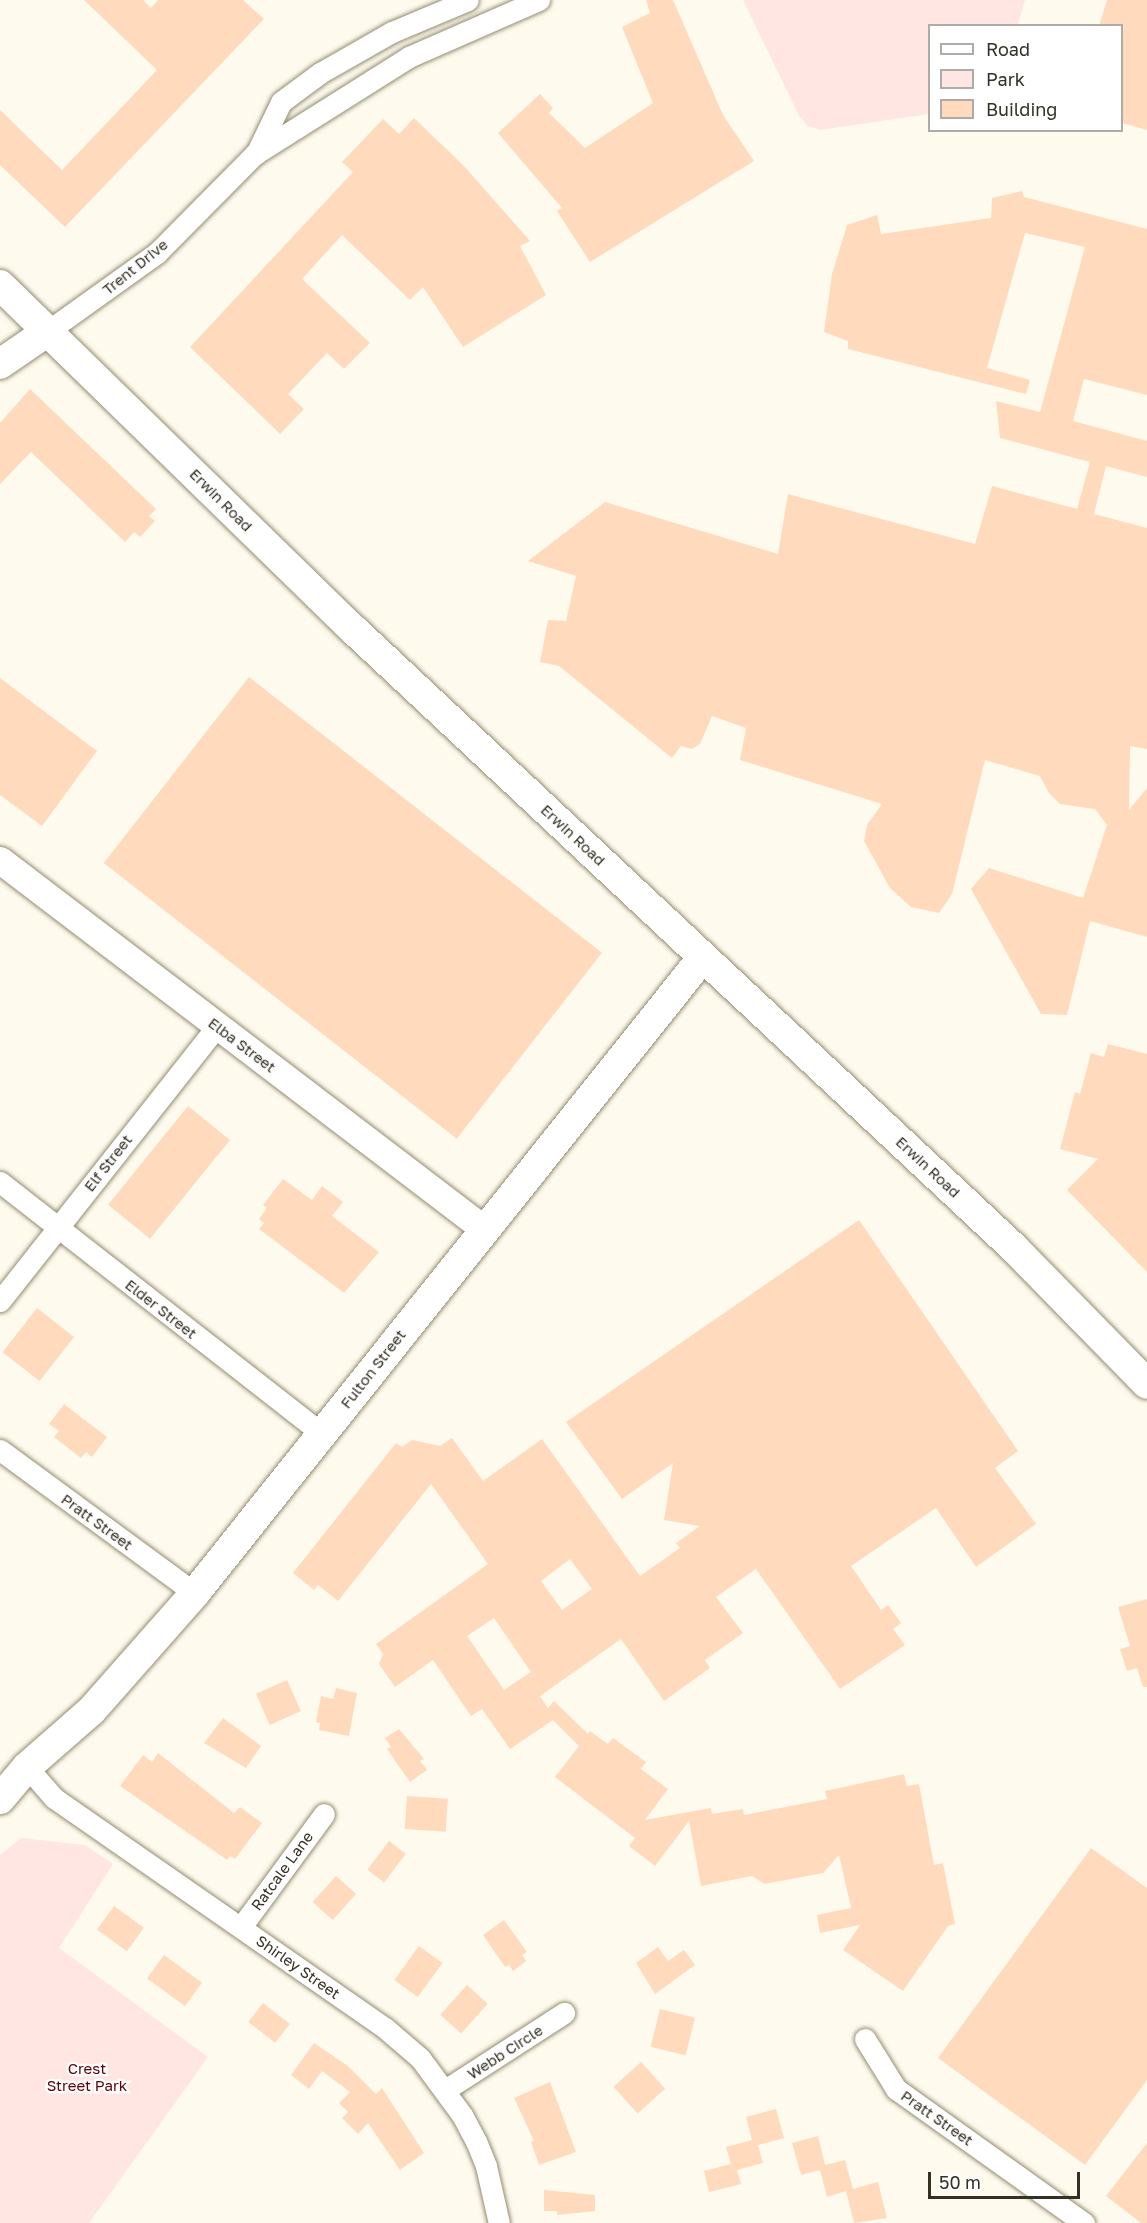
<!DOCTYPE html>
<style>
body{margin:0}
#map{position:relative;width:1147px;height:2223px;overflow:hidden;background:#fefbee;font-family:"Golos Text",sans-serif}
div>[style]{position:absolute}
.green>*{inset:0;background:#ffe6e3}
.building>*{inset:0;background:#ffdabd;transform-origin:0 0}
.roads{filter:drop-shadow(0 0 2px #948c6f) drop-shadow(0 0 2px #948c6f)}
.minor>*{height:21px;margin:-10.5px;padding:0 10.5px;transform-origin:10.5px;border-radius:10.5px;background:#fff}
.tertiary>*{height:27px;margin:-13.5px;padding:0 13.5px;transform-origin:13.5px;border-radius:13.5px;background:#fff}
.secondary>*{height:30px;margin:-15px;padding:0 15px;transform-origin:15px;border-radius:15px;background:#fff}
span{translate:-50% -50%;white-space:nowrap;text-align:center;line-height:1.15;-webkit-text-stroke:4.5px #fff;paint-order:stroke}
.street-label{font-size:15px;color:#333024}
.park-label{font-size:15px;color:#5e0008}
.legend{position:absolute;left:928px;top:24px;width:195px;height:108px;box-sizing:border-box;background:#fff;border:2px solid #adaca7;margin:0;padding:8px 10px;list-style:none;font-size:18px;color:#333024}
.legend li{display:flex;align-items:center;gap:12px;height:30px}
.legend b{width:30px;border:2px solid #adaca7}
.scale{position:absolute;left:928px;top:2172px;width:152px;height:27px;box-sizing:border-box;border:3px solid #333024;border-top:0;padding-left:8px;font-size:18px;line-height:21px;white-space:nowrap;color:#333024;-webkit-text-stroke:4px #fff;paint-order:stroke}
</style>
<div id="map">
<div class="green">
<div style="clip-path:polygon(743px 0,1025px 0,1018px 25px,930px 26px,929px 114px,820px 130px,808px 126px,799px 116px)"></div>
<div style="clip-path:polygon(21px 1838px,85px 1845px,113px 1864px,59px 1948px,208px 2057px,89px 2223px,0 2223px,0 1855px)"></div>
</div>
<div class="building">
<div style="clip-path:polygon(84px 0,143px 0,151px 8px,158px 0,243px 0,264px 19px,65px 227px,0 165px,0 110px,62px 170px,157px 70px)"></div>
<div style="clip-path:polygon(646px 0,673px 0,723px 115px,754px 161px,590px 262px,557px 211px,562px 208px,498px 133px,540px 94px,553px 108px,549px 113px,585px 148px,653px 103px,622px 27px,650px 13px)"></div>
<div style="clip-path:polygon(1107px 0,1147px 0,1147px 130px,1122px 123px,1122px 26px,1099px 26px)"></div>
<div style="clip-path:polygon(414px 118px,464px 166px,530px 241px,520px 246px,546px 295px,463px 347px,423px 287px,410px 300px,342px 235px,302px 279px,370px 343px,344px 369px,327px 353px,288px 394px,304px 409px,280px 434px,190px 347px,353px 172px,342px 162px,383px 119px,399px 134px)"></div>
<div style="clip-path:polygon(1022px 191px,1024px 197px,1147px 229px,1147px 395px,1084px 379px,1073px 421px,1147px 441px,1147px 477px,1106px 466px,1094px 514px,1147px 528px,1147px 749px,1130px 746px,1129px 810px,1147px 788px,1147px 937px,1090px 921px,1067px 1015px,1041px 1014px,971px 889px,989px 868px,1083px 898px,1107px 825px,1095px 809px,1060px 804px,1049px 793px,1040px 776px,985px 760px,952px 894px,939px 913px,911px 907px,890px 888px,864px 841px,867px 825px,882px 804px,740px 760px,746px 728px,712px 716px,700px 744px,692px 749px,681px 746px,672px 758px,559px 666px,540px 662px,548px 620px,566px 621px,576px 576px,528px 561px,605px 502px,778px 554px,788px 494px,975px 544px,992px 486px,1077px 509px,1090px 462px,1000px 438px,996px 401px,1040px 412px,1085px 247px,1025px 233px,987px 368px,1030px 380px,1026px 394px,848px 349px,848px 341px,824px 332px,832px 274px,847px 225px,877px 215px,881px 234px,991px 218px,992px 198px)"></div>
<div style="clip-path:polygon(30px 389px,156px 509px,149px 516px,155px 521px,140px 537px,134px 532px,125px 542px,31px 452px,0 484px,0 423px)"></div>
<div style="left:249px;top:677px;width:448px;height:236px;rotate:38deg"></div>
<div style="clip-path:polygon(0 678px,97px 751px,42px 826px,0 795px)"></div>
<div style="clip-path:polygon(1108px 1044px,1147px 1054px,1147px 1272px,1067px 1190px,1098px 1159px,1060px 1149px,1075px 1092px,1080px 1094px,1091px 1053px,1104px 1057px)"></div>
<div style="left:188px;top:1106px;width:54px;height:127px;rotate:39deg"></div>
<div style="clip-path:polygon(283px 1179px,312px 1200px,322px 1186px,343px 1202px,332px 1216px,379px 1252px,344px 1293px,259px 1229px,264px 1223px,259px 1219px,267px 1208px,263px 1205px)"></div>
<div style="clip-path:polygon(evenodd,859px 1220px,1018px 1451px,995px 1468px,1036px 1524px,976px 1567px,936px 1508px,851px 1566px,881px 1610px,888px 1605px,901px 1623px,893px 1629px,905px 1645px,840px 1689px,756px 1569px,716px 1597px,743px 1633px,705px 1660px,710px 1668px,664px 1701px,621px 1639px,540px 1696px,548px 1708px,554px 1701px,588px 1734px,590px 1731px,608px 1744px,613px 1738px,646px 1762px,641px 1769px,668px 1789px,645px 1820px,711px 1808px,712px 1814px,743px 1809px,744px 1815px,827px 1799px,825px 1791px,904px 1774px,907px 1786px,919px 1784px,934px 1865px,943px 1863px,955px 1924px,948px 1926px,903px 1991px,843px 1950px,860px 1925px,820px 1933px,817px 1915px,851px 1908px,839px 1855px,823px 1873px,765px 1884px,752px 1876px,701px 1886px,689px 1821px,655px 1866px,629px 1846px,635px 1838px,555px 1777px,579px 1746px,553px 1720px,510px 1749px,482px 1709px,471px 1716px,433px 1660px,395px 1687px,379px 1664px,383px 1654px,376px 1644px,488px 1564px,431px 1484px,338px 1601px,318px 1585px,314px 1590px,293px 1573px,396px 1443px,402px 1447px,412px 1440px,440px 1446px,452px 1438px,483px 1481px,542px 1439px,640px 1576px,680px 1548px,676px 1543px,700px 1526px,664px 1520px,673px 1463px,622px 1499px,566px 1422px,859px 1220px,570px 1559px,592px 1589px,562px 1610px,541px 1581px,570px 1559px,859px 1220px,494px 1618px,531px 1672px,504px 1690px,467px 1636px,494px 1618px)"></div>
<div style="left:37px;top:1308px;width:47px;height:56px;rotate:38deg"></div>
<div style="clip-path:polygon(64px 1404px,107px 1437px,92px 1457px,86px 1452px,81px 1458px,54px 1437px,59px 1431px,49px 1424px)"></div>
<div style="clip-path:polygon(1147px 1599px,1147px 1687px,1143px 1687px,1137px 1668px,1127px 1671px,1120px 1649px,1130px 1646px,1118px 1607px)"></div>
<div style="left:287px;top:1680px;width:34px;height:34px;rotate:66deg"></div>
<div style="clip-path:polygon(336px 1688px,357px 1693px,349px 1736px,319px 1730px,320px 1723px,316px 1722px,321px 1696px,333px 1699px)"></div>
<div style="clip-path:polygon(223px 1718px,261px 1746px,246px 1768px,204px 1743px)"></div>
<div style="clip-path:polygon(399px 1729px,424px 1759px,420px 1761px,427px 1770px,410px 1782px,387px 1749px,391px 1747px,385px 1738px)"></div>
<div style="clip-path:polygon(158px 1753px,234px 1813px,240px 1807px,262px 1823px,235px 1859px,230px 1856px,227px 1860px,120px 1786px,143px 1755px,152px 1762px)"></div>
<div style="left:407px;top:1796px;width:41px;height:33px;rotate:4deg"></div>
<div style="left:389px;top:1841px;width:21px;height:36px;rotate:37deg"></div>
<div style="clip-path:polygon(1091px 1848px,1147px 1888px,1147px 2080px,1085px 2165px,938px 2058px)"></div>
<div style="left:336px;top:1876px;width:27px;height:35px;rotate:42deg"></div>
<div style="left:114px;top:1906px;width:37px;height:29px;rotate:36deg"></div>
<div style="clip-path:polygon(504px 1920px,527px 1952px,522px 1955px,526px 1961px,513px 1971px,509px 1965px,505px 1967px,483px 1935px)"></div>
<div style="left:419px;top:1946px;width:29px;height:42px;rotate:36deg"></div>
<div style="clip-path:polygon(658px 1947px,668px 1961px,684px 1950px,695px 1965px,655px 1994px,636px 1963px)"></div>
<div style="left:164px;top:1955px;width:47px;height:29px;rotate:36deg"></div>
<div style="left:467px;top:1985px;width:28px;height:40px;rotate:42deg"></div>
<div style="left:263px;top:2003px;width:34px;height:24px;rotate:38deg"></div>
<div style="left:660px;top:2009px;width:36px;height:39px;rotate:14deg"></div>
<div style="clip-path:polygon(314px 2043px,348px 2066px,376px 2094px,382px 2088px,424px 2153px,400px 2170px,368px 2123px,358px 2134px,342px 2118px,348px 2112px,339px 2103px,350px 2092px,322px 2071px,309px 2089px,291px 2075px)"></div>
<div style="left:641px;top:2062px;width:36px;height:37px;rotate:48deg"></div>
<div style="clip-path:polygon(550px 2082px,576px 2152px,539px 2165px,531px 2142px,534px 2141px,514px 2098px)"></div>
<div style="clip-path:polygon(776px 2109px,784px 2138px,758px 2145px,763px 2163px,737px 2170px,741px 2184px,709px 2192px,704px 2171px,731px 2164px,726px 2147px,752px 2140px,746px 2117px)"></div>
<div style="clip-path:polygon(818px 2136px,825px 2165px,845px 2160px,853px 2189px,878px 2182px,887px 2218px,854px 2223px,846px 2191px,827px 2197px,820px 2170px,801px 2175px,792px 2143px)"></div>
<div style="clip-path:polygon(1147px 2143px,1147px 2223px,1141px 2223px,1106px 2196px)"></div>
<div style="clip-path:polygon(544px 2190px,595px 2195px,595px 2211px,557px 2215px,557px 2211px,544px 2211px)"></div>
</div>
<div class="roads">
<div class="minor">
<div style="left:256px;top:154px;width:58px;rotate:-64.3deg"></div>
<div style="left:281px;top:102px;width:49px;rotate:-36.6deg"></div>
<div style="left:320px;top:73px;width:83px;rotate:-29.7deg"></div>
<div style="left:392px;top:32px;width:82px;rotate:-22.8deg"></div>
<div style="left:48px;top:331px;width:134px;rotate:-35.6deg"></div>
<div style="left:157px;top:253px;width:139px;rotate:-45.3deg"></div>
<div style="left:255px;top:154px;width:182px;rotate:-32.2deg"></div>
<div style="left:409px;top:57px;width:142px;rotate:-23.7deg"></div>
<div style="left:0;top:1182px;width:410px;rotate:38deg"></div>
<div style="left:0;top:1301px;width:350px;rotate:-51.7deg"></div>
<div style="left:0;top:1450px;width:242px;rotate:36.3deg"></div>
<div style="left:27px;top:1767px;width:41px;rotate:48.9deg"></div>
<div style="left:54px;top:1798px;width:403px;rotate:34.8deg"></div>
<div style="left:385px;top:2028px;width:46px;rotate:40.6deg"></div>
<div style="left:420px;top:2058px;width:71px;rotate:53.6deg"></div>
<div style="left:462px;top:2115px;width:30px;rotate:62deg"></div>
<div style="left:476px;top:2141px;width:27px;rotate:68deg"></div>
<div style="left:486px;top:2166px;width:58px;rotate:77.2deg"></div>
<div style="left:241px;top:1927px;width:140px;rotate:-53.7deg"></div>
<div style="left:865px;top:2039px;width:59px;rotate:58.2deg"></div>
<div style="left:896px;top:2089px;width:231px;rotate:35.5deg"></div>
<div style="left:445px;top:2090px;width:142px;rotate:-32.9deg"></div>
</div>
<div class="tertiary">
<div style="left:0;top:860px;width:609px;rotate:37.32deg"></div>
</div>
<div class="secondary">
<div style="left:0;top:285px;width:497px;rotate:44.3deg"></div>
<div style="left:356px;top:632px;width:901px;rotate:43.11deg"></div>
<div style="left:1014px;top:1248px;width:190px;rotate:45.6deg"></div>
<div style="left:0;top:364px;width:58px;rotate:-34.5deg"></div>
<div style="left:0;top:1799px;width:42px;rotate:-49.8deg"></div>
<div style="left:27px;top:1767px;width:86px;rotate:-41.2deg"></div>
<div style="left:92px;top:1710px;width:156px;rotate:-48.6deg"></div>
<div style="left:195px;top:1593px;width:814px;rotate:-51.38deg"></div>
</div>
</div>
<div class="street-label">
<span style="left:135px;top:267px;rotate:-39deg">Trent Drive</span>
<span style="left:221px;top:500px;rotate:45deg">Erwin Road</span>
<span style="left:573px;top:835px;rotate:43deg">Erwin Road</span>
<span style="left:242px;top:1045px;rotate:37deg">Elba Street</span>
<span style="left:108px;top:1163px;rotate:-52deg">Elf Street</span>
<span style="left:928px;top:1167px;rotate:43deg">Erwin Road</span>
<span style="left:161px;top:1309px;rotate:38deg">Elder Street</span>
<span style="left:373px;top:1369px;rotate:-52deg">Fulton Street</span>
<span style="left:97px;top:1522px;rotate:36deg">Pratt Street</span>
<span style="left:282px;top:1871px;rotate:-54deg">Ratcale Lane</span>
<span style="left:298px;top:1967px;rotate:35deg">Shirley Street</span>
<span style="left:505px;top:2052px;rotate:-33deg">Webb Circle</span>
<span style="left:937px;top:2118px;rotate:35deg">Pratt Street</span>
</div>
<div class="park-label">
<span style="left:87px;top:2077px">Crest<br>Street Park</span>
</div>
<ul class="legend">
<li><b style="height:8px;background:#fff"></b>Road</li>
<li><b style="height:16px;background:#ffe6e3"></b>Park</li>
<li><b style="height:16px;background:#ffdabd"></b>Building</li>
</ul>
<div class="scale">50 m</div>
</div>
